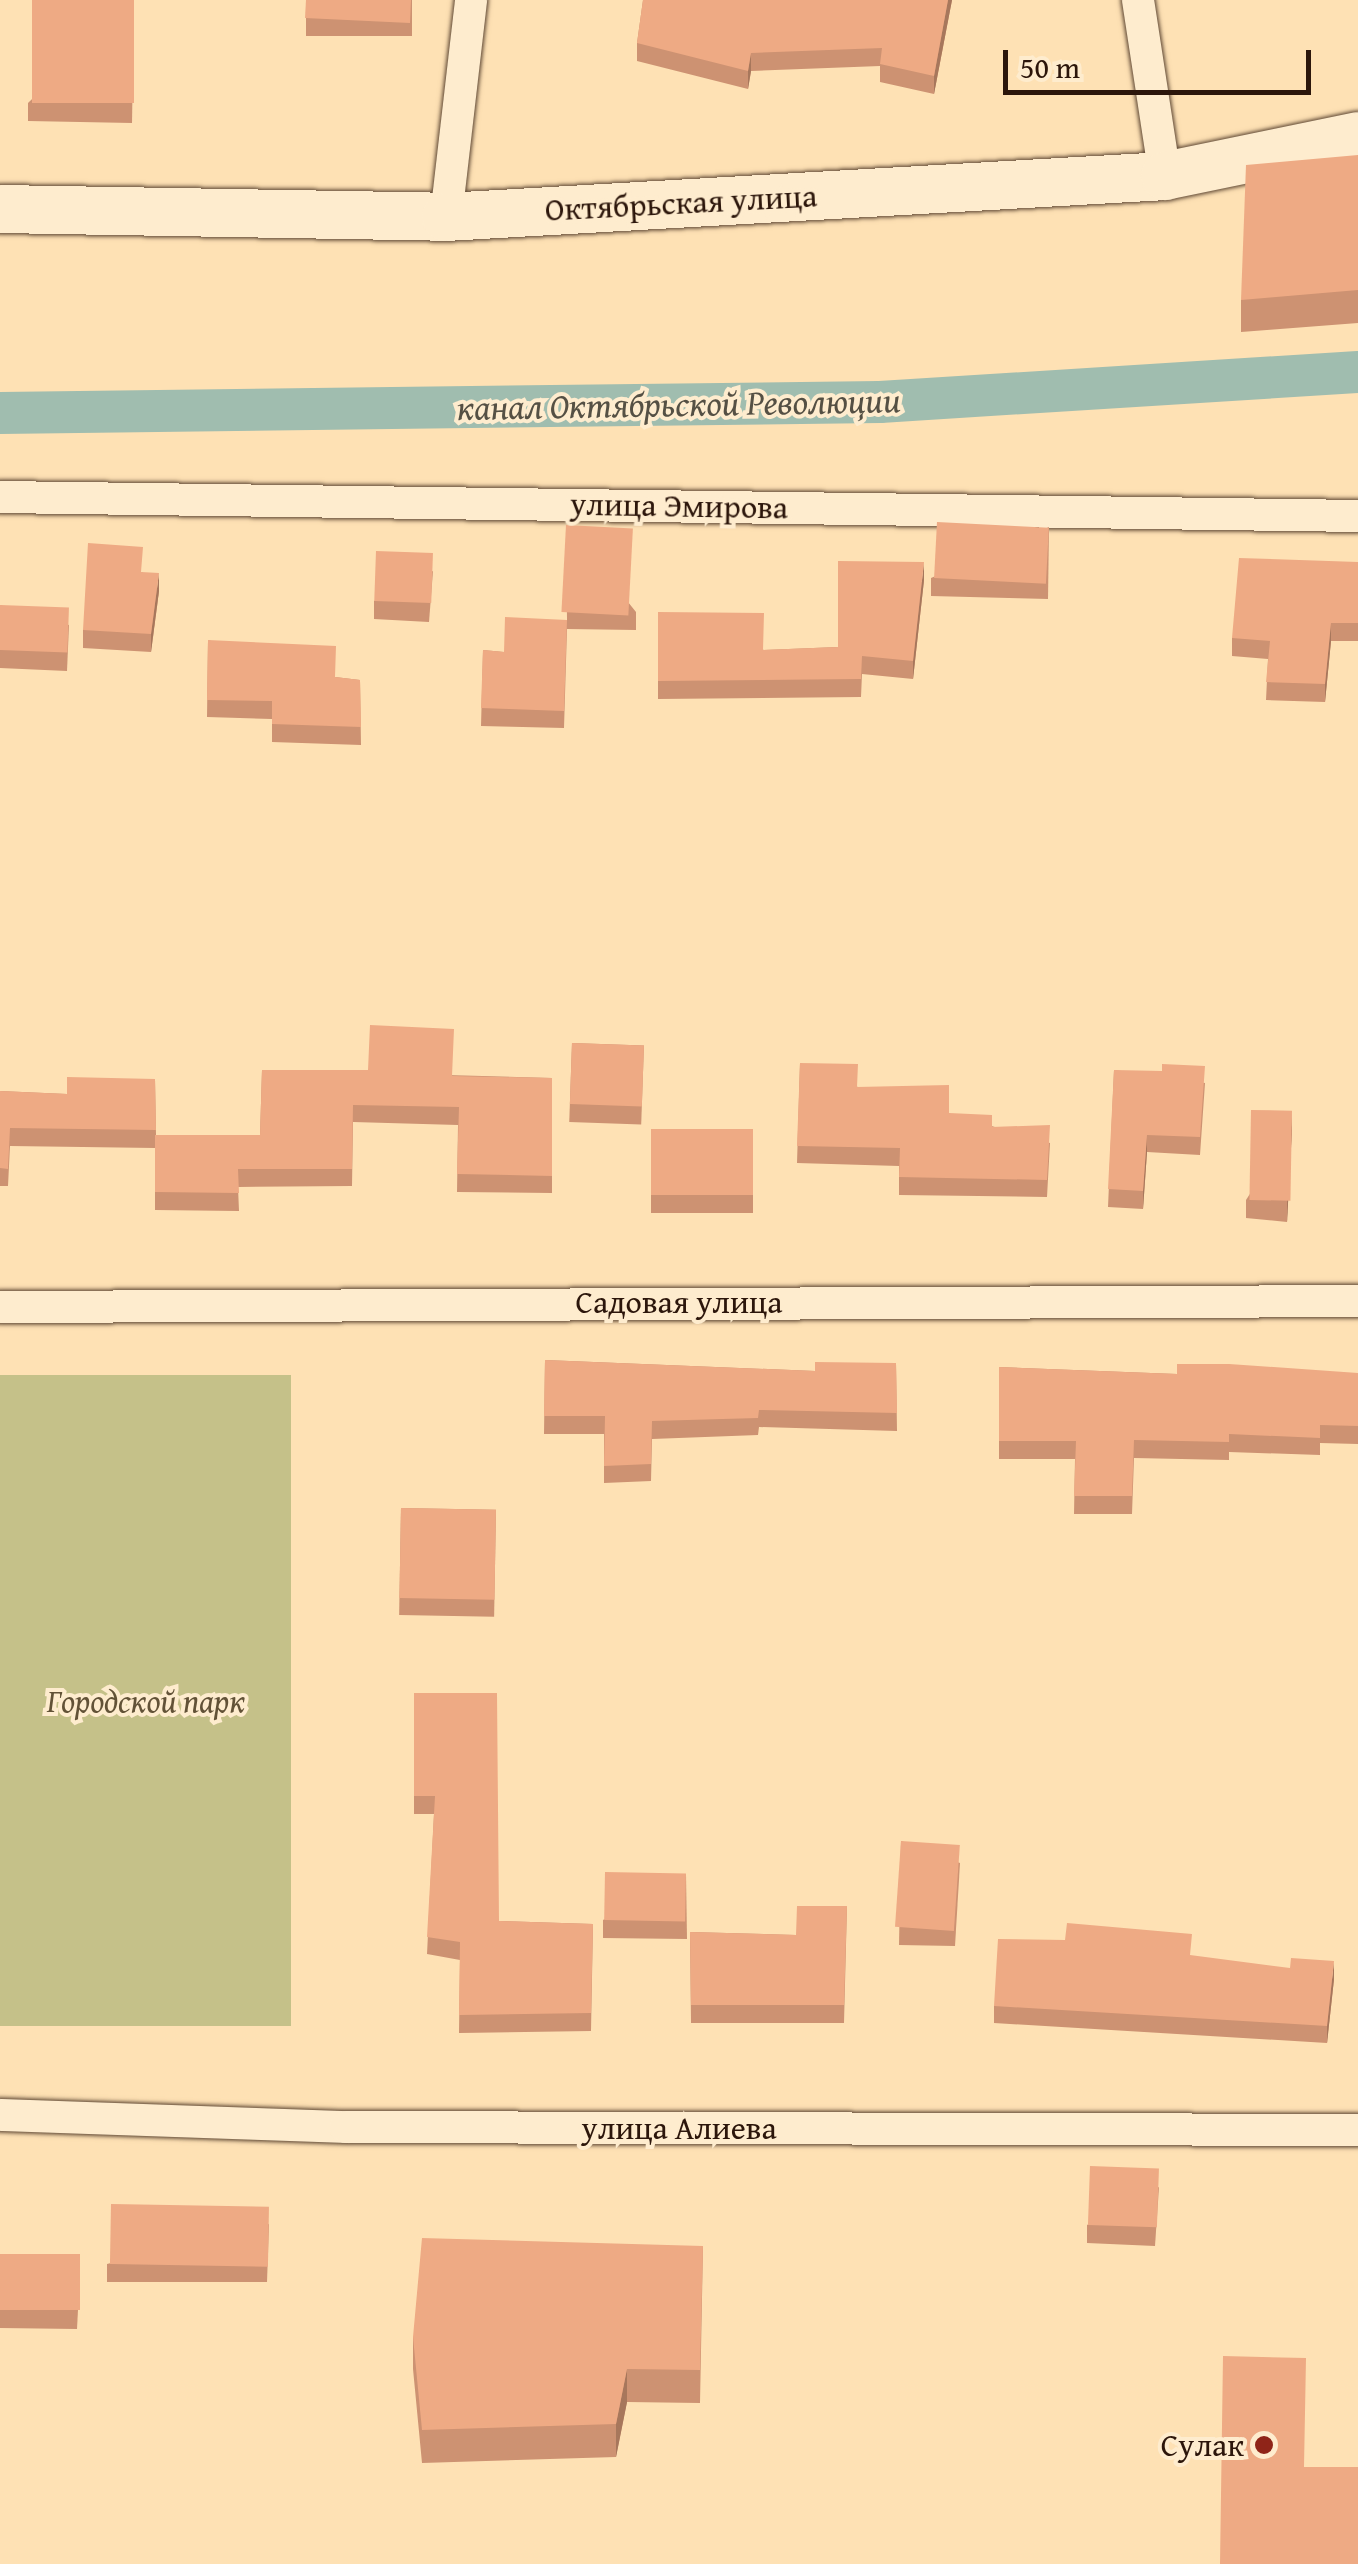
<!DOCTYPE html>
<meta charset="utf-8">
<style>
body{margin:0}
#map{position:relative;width:1358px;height:2564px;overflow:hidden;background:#fee1b4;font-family:"Gentium Book Plus",serif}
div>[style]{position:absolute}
.green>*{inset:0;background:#c5c189;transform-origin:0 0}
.canal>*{height:42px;margin:-21px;padding:0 21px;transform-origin:21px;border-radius:21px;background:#a0bdaf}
.roads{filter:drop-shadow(0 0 2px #604935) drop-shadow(0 0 2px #604935)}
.street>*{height:32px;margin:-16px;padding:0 16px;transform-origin:16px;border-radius:16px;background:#feecce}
.secondary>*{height:48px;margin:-24px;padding:0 24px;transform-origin:24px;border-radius:24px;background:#feecce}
.wall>*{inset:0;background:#cd9272;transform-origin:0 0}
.shaded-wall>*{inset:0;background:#a7775c}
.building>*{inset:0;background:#eeaa84;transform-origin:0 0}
.dots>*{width:28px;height:28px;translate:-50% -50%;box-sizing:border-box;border:5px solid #feecce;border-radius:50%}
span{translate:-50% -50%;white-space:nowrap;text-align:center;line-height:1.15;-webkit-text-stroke:8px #feecce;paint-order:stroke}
.street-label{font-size:32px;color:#2c160b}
.park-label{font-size:32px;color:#625237;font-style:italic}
.poi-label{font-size:32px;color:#2c160b}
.right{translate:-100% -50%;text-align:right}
.water-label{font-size:35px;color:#555044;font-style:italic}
.scale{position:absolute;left:1003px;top:50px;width:308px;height:45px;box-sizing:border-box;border:5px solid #2c160b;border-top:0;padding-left:12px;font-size:30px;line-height:35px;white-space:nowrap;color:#2c160b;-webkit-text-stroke:8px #feecce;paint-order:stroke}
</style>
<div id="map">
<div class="green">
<div style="left:291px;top:1375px;width:651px;height:291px;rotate:90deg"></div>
</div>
<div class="canal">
<div style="left:0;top:413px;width:880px;rotate:-0.72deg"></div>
<div style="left:880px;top:402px;width:479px;rotate:-3.6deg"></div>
</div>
<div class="roads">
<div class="street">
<div style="left:1138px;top:0;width:178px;rotate:81.3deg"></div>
<div style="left:446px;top:217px;width:218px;rotate:-83.4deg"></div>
<div style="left:0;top:497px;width:1358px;rotate:0.8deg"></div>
<div style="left:0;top:1307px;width:1358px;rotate:-0.25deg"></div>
<div style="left:0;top:2115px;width:346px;rotate:2deg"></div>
<div style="left:346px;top:2127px;width:1012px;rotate:0.17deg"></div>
</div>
<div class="secondary">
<div style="left:0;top:209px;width:446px;rotate:1deg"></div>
<div style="left:446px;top:217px;width:720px;rotate:-3.26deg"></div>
<div style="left:1165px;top:176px;width:197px;rotate:-11.7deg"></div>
</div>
</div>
<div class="wall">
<div style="clip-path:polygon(134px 0,132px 123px,28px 121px,28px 103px)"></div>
<div style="left:306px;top:0;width:106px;height:36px"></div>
<div style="clip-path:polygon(643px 0,952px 0,934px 94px,880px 82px,880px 66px,751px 71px,748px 89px,637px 61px,637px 43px)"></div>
<div style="clip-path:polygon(1358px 155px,1358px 323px,1241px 332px,1241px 300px)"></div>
<div style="clip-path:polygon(566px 525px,636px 612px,636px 630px,567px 629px,564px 728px,481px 726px,483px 650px,504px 652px,567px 620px)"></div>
<div style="clip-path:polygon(1049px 527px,1048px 599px,931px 596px,931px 578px)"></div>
<div style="clip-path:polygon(1358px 562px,1358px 641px,1331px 641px,1325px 702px,1266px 700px,1268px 659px,1232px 656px,1232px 638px)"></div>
<div style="clip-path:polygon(433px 571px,429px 622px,374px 619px,374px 601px)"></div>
<div style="clip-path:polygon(142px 572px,159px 591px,151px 652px,83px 648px,83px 630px)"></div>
<div style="clip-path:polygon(924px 580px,913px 679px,862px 674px,861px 697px,658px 699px,658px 612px,764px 650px,838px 647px)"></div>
<div style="clip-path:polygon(0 605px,69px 625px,67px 671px,0 668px)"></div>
<div style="clip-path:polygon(208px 640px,335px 677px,360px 680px,361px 745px,272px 742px,272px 719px,207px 717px)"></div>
<div style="left:572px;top:1043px;width:72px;height:79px;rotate:2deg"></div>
<div style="clip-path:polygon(800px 1063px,858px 1087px,1050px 1143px,1047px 1197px,899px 1195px,899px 1166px,797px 1163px)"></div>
<div style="clip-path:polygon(262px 1070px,552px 1078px,552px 1193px,457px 1192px,458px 1125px,353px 1122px,352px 1186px,238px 1187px,239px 1211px,155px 1210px,155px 1148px,10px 1146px,8px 1186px,0 1186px,0 1091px,67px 1094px,155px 1079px,156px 1135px,260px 1135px)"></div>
<div style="clip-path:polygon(1114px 1070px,1205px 1083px,1200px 1155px,1147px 1152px,1143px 1209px,1108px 1207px)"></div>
<div style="left:651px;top:1129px;width:102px;height:84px"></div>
<div style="clip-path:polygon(1292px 1129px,1287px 1222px,1246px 1218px,1246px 1200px)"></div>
<div style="clip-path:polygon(545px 1360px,815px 1371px,896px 1363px,897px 1431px,759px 1427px,758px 1435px,652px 1439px,651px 1481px,604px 1483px,604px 1434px,544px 1434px)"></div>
<div style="clip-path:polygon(999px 1367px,1177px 1374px,1358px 1373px,1358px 1444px,1320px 1443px,1320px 1455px,1229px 1452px,1229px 1460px,1134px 1458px,1132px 1514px,1074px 1514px,1075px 1459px,999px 1459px)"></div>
<div style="left:401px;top:1508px;width:95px;height:107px;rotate:1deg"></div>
<div style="clip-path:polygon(414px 1693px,499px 1921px,593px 1924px,591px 2031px,459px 2033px,460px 1960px,427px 1954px,434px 1814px,414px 1814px)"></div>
<div style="clip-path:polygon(901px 1841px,960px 1863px,955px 1946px,899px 1945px)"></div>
<div style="clip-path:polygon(686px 1874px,687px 1939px,603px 1938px,603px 1920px)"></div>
<div style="clip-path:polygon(847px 1906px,844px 2023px,691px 2023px,690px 1932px,796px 1935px)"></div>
<div style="clip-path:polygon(1192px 1956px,1334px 1979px,1327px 2043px,994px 2023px,994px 2006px)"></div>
<div style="clip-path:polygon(1159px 2187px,1155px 2246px,1087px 2243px,1087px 2225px)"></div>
<div style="clip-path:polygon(269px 2224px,267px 2282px,107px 2282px,107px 2264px)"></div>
<div style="clip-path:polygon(703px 2246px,700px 2403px,627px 2402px,616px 2457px,422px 2463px,413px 2369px,413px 2337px)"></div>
<div style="clip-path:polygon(0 2254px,80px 2272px,77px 2329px,0 2328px)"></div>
</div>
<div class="shaded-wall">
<div style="clip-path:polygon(948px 0,952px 0,934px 94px,934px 76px)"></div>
<div style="clip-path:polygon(751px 53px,751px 71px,748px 89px,748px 71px)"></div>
<div style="clip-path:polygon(924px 562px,924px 580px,913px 679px,913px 661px)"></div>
<div style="clip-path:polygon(159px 573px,159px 591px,151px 652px,151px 634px)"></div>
<div style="clip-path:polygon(1331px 623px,1331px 641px,1325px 702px,1325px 684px)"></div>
<div style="clip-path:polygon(1292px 1111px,1292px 1129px,1287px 1222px,1287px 1204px)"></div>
<div style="clip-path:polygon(1147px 1135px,1147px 1152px,1143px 1209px,1143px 1191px)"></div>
<div style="clip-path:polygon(1334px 1961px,1334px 1979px,1327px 2043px,1327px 2026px)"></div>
<div style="clip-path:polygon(627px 2369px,627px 2402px,616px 2457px,616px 2424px)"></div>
</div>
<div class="building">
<div style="left:32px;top:0;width:102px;height:103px"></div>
<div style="clip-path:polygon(306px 0,411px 0,410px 23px,305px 18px)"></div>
<div style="clip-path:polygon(643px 0,948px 0,934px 76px,880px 64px,882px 48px,751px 53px,748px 71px,637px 43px)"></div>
<div style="clip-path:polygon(1358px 155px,1358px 290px,1241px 300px,1246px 165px)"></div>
<div style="left:937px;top:522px;width:112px;height:56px;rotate:3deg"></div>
<div style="left:566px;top:525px;width:67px;height:87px;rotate:3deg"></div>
<div style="clip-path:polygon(88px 543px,143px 547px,141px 572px,159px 573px,151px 634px,83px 630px)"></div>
<div style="left:376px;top:551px;width:57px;height:50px;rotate:2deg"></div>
<div style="clip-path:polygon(1239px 558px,1358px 562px,1358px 623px,1331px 623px,1325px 684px,1266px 682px,1270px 641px,1232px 638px)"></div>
<div style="clip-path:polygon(838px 561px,924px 562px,913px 661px,862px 656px,861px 679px,658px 681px,658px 612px,764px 613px,763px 650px,838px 647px)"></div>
<div style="left:0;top:605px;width:69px;height:45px;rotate:2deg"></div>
<div style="clip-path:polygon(505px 617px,567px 620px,564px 711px,481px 708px,483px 650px,504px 652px)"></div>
<div style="clip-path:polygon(208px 640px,336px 646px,335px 677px,360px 680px,361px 727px,272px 724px,272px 701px,207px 700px)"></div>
<div style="clip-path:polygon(370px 1025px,454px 1029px,452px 1076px,552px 1078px,552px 1176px,457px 1174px,459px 1107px,353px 1105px,352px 1169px,238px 1169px,239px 1193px,155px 1192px,155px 1135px,260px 1135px,262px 1070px,368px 1070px)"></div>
<div style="left:572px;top:1043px;width:72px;height:61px;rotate:2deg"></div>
<div style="clip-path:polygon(800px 1063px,858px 1064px,857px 1087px,949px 1085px,949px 1113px,992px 1115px,992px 1127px,1050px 1125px,1047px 1180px,899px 1177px,900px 1148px,797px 1146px)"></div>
<div style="clip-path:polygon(1162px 1064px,1205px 1066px,1200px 1137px,1147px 1135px,1143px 1191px,1108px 1189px,1114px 1070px,1162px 1071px)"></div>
<div style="clip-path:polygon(67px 1077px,155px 1079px,156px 1130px,10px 1128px,8px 1169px,0 1168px,0 1091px,67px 1094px)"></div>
<div style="left:1251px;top:1110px;width:41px;height:90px;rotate:1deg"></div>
<div style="left:651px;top:1129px;width:102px;height:66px"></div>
<div style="clip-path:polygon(545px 1360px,815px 1371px,815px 1362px,896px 1363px,897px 1413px,759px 1410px,758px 1418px,652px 1421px,651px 1464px,604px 1466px,605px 1416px,544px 1416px)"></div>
<div style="clip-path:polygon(1177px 1364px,1229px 1364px,1358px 1373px,1358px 1426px,1320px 1425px,1320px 1438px,1229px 1434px,1229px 1442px,1134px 1440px,1132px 1496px,1074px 1496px,1076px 1441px,999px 1441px,999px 1367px,1177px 1374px)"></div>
<div style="left:401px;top:1508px;width:95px;height:90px;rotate:1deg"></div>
<div style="clip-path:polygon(414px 1693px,497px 1693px,499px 1921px,593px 1924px,591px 2013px,459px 2015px,460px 1942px,427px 1937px,435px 1796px,414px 1796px)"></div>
<div style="left:901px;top:1841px;width:59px;height:86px;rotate:4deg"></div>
<div style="left:605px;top:1872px;width:81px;height:48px;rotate:1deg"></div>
<div style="clip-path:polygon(797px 1906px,847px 1906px,844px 2005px,691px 2005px,690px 1932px,796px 1935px)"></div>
<div style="clip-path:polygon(1067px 1923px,1192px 1934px,1190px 1955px,1290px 1968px,1291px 1958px,1334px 1961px,1327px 2026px,994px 2006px,998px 1939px,1065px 1940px)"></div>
<div style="left:1090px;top:2166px;width:69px;height:59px;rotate:2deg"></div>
<div style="left:111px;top:2204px;width:158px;height:60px;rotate:1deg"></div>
<div style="clip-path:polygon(422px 2238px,703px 2246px,700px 2370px,627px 2369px,616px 2424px,422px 2430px,413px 2337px)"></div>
<div style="left:0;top:2254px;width:80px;height:56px"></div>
<div style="clip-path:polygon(1223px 2356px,1306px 2358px,1304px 2467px,1358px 2467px,1358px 2564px,1220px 2564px)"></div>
</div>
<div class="dots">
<div style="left:1264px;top:2445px;background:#8f2418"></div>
</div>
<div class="street-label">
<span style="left:681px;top:203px;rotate:-3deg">Октябрьская улица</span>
<span style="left:679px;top:506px;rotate:1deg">улица Эмирова</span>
<span style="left:679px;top:1302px">Садовая улица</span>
<span style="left:679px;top:2128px">улица Алиева</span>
</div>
<div class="park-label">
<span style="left:146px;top:1701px">Городской парк</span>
</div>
<div class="poi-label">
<span class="right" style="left:1244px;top:2445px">Сулак</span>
</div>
<div class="water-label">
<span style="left:679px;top:404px;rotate:-1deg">канал Октябрьской Революции</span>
</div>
<div class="scale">50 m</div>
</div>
